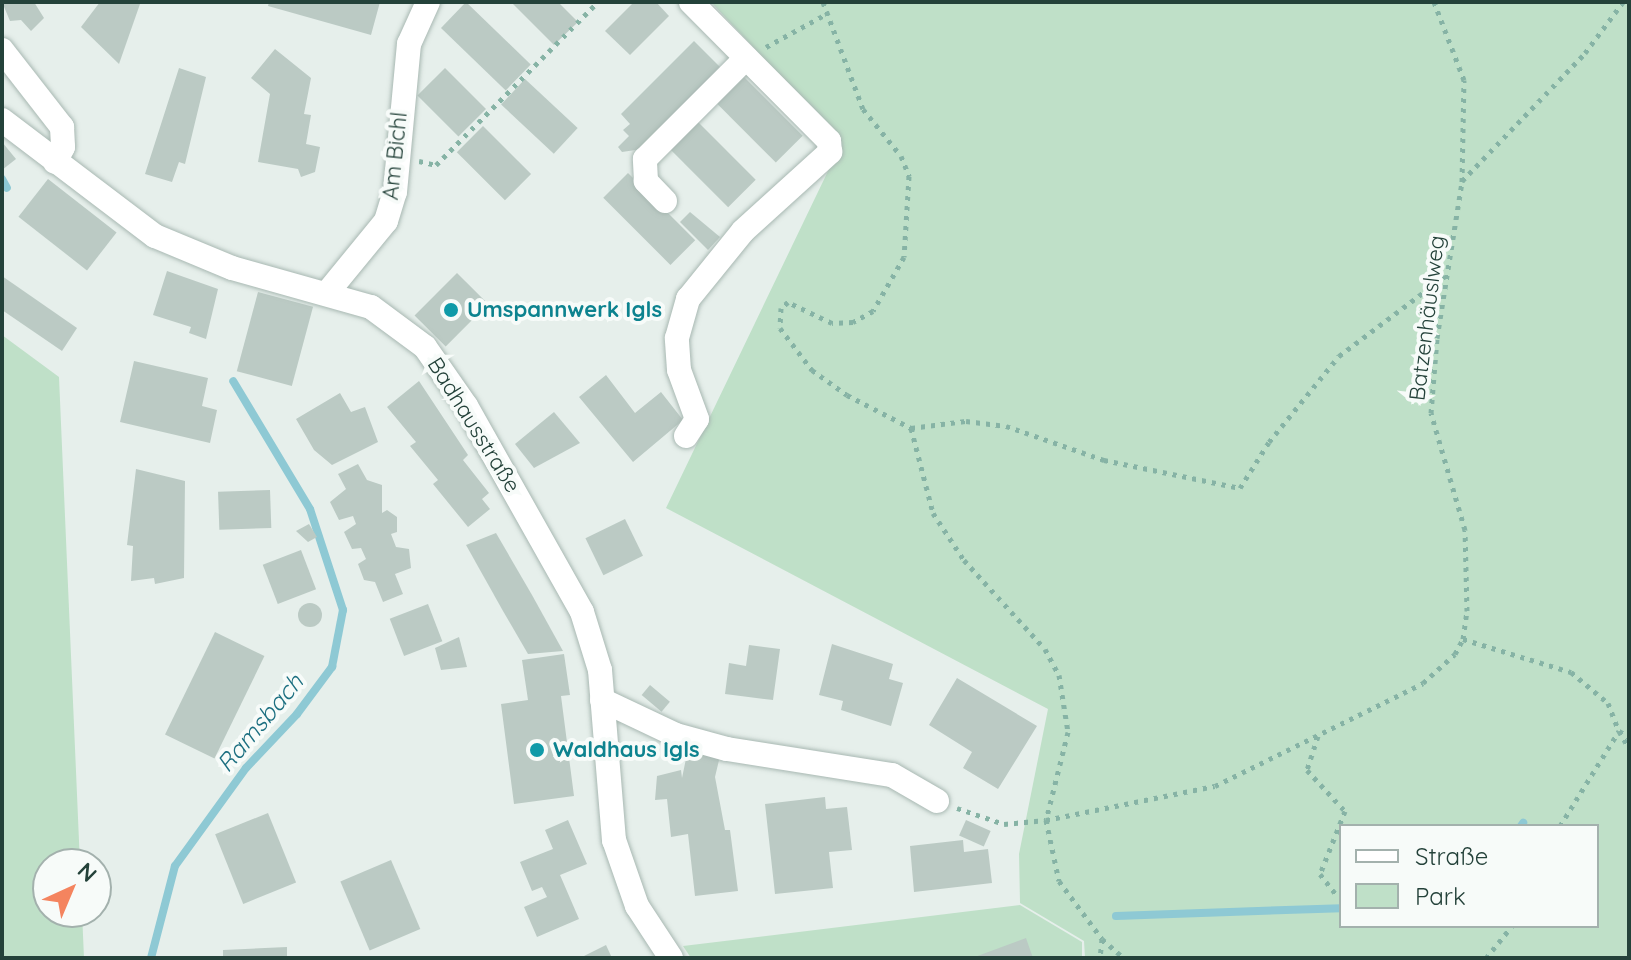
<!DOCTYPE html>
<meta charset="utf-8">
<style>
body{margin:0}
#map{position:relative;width:1631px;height:960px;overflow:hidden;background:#e6efeb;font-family:Quicksand,sans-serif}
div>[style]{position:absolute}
.green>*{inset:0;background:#bfe0c8}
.stream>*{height:8px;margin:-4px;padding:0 4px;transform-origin:4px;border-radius:4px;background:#8ec9d4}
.building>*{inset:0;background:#bbcac4;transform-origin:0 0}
.round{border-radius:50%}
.path>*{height:5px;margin-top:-2.5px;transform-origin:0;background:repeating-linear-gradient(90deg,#86b3a5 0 4px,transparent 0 10px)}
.roads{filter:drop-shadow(0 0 2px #a8b8b2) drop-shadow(0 0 2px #a8b8b2)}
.minor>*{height:24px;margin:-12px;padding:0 12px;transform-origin:12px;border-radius:12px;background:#fff}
.dots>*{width:22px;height:22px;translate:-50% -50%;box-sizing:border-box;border:4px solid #f7fbf9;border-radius:50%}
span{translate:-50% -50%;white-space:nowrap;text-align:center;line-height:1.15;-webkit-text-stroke:8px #f7fbf9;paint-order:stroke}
.street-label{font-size:22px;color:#24423a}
.culture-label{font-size:22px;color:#0d838f;font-weight:700}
.left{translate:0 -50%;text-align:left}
.water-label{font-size:24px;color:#1c6f80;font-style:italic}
.frame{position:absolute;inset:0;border:4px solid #24423a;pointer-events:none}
.legend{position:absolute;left:1339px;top:824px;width:260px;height:104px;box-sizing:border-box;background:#f7fbf9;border:2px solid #a3b1ad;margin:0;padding:10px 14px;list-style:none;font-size:24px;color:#24423a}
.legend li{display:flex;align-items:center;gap:16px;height:40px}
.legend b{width:40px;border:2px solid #a3b1ad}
.north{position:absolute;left:32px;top:848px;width:80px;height:80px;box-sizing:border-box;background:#f7fbf9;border:2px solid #a3b1ad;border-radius:50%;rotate:44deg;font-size:22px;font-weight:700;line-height:32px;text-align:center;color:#24423a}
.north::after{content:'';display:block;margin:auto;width:28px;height:36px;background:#f4845f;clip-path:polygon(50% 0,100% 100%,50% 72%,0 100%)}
</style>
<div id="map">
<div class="green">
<div style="clip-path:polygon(evenodd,711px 2px,1629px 2px,1629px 958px,1085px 958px,1084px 941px,1020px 903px,1019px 854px,1048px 709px,666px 508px,842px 142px,711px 2px,1341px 826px,1597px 826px,1597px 926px,1341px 926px,1341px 826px)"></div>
<div style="clip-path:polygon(2px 335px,59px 377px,80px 864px,48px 864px,48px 912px,82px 912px,84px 958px,2px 958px)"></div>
<div style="clip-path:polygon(1020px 905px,1082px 942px,1082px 958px,691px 958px,683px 946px)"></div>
</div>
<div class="stream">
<div style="left:2px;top:179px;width:10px;rotate:61deg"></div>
<div style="left:1521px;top:826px;width:4px;rotate:-56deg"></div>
<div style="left:1116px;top:916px;width:225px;rotate:-2deg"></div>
<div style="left:151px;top:958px;width:95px;rotate:-75.4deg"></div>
<div style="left:175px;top:866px;width:121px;rotate:-54.1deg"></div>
<div style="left:246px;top:768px;width:74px;rotate:-46.6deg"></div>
<div style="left:297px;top:714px;width:59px;rotate:-53.3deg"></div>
<div style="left:332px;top:667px;width:58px;rotate:-79.1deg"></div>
<div style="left:343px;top:610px;width:106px;rotate:-108.1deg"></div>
<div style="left:310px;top:509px;width:149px;rotate:-121deg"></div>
</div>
<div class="building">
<div style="clip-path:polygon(2px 2px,34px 2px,44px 18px,31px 31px,21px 20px,10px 21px)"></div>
<div style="clip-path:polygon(100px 2px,140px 4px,119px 64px,81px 27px)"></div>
<div style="clip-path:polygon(269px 2px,380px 2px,371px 35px,268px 6px)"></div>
<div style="left:466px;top:2px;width:90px;height:36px;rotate:44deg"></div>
<div style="clip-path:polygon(511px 2px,558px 2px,578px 22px,554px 45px)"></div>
<div style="clip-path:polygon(634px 2px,656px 2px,669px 16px,630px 55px,605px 31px)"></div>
<div style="clip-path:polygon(694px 41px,722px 69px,642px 149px,622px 152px,618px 147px,629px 136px,623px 130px,630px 124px,621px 114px)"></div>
<div style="clip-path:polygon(275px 49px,311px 78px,304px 114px,311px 115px,306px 144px,320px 147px,315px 172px,301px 177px,298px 169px,258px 162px,270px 94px,251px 78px)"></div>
<div style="clip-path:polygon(179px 68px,206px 77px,185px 164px,179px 162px,172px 182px,145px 174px)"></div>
<div style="left:445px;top:68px;width:58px;height:39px;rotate:45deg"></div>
<div style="left:744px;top:77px;width:83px;height:38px;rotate:45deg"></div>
<div style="left:525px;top:79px;width:72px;height:35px;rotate:43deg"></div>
<div style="left:697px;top:121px;width:83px;height:39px;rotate:45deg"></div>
<div style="left:483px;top:126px;width:68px;height:37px;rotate:45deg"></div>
<div style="clip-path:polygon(2px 142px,16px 159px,2px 170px)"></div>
<div style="left:628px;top:173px;width:95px;height:35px;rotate:45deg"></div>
<div style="left:48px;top:179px;width:87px;height:48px;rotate:38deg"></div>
<div style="clip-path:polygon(690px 212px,720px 237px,708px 250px,680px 222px)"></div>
<div style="clip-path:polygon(167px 271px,218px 289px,206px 339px,189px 333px,191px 327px,153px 315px)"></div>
<div style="left:457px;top:273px;width:44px;height:60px;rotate:45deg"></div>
<div style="clip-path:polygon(2px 276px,77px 328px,62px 351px,2px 310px)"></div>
<div style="left:258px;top:292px;width:57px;height:82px;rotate:15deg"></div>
<div style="clip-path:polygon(134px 361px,208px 378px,202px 406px,217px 410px,210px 443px,120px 422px)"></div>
<div style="clip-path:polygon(606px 375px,635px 413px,661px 392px,683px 420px,633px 462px,579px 397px)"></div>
<div style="clip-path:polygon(419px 381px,468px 455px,463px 460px,489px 493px,482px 499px,490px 509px,468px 527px,433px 484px,438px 480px,410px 446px,416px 442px,387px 407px)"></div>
<div style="clip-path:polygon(340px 393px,351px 412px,365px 407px,378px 442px,332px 465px,314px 450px,296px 419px)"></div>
<div style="clip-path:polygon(554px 412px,580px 443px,534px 468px,515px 444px)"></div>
<div style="clip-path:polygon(358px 464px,367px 480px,382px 485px,382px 513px,387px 510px,397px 517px,397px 532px,391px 534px,396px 547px,409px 549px,411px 568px,395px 574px,403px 594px,383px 602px,375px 582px,364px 580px,358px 564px,366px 559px,361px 548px,352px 549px,344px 532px,356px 524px,353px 516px,339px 520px,330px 502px,346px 489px,338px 474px)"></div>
<div style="clip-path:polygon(136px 469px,185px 481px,184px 578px,155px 584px,154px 578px,131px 581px,133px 546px,127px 545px)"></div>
<div style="left:270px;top:490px;width:38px;height:52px;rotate:88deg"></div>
<div style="left:625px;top:519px;width:41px;height:44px;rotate:64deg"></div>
<div style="clip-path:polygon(309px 524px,317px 537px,308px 542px,296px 531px)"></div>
<div style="clip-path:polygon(496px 533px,532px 595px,563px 651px,528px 654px,503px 611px,466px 545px)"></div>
<div style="left:301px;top:550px;width:42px;height:41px;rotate:69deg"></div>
<div class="round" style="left:298px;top:603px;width:24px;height:24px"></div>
<div style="left:428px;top:604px;width:40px;height:41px;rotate:69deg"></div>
<div style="left:215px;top:632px;width:55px;height:114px;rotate:26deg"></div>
<div style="clip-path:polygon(459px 637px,467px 667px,441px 670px,435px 648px)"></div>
<div style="clip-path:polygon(832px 644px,893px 664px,889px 679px,903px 683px,891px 726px,841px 710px,843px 701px,819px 695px)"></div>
<div style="clip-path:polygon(749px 645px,780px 649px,773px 700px,725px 694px,729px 663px,746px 666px)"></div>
<div style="clip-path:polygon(564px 654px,570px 695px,561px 696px,574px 796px,514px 804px,501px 704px,528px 700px,522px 660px)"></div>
<div style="clip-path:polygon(957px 678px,1037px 726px,998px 789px,963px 768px,972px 752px,929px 725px)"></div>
<div style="left:650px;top:685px;width:26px;height:13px;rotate:40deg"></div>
<div style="clip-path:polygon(688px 749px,720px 756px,715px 777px,725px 830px,730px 830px,738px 891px,695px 896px,688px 834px,671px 837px,667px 799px,655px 800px,657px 776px,681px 770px,682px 778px)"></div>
<div style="clip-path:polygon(825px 797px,826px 809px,847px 807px,852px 850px,829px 852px,833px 888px,775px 894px,765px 804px)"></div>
<div style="left:268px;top:813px;width:75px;height:57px;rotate:68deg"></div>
<div style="clip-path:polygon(568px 820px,587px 864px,560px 875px,579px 919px,537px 937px,524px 907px,547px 897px,542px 887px,532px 891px,520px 862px,553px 849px,545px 830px)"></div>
<div style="left:966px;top:820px;width:27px;height:17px;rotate:24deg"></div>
<div style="clip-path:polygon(963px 840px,964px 852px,988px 849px,992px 883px,914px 892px,910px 846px)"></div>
<div style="left:391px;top:860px;width:75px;height:55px;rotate:67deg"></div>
<div style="clip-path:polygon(1026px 938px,1033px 958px,972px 958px)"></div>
<div style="clip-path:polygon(606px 945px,612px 958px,580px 958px)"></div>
<div style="clip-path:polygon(287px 947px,287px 958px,223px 958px,223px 950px)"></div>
</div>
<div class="path">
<div style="left:823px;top:2px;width:114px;rotate:69.5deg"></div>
<div style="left:863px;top:109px;width:60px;rotate:51deg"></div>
<div style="left:901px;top:156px;width:22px;rotate:68deg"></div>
<div style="left:909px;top:176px;width:81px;rotate:93.5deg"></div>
<div style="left:904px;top:257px;width:62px;rotate:119.9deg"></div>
<div style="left:873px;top:311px;width:23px;rotate:151deg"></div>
<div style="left:853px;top:322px;width:21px;rotate:177deg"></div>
<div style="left:832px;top:323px;width:49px;rotate:-154.5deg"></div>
<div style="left:788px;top:302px;width:9px;rotate:139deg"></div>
<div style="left:781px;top:308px;width:20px;rotate:93deg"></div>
<div style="left:780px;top:328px;width:53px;rotate:52.7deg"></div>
<div style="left:812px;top:370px;width:43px;rotate:35.5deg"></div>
<div style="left:847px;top:395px;width:72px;rotate:27.3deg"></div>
<div style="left:911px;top:428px;width:55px;rotate:-7.3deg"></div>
<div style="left:966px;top:421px;width:40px;rotate:7.1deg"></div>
<div style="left:1006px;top:426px;width:104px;rotate:19.1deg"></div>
<div style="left:1104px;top:460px;width:139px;rotate:11.6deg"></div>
<div style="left:1240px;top:488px;width:54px;rotate:-57.8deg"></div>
<div style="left:1269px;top:442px;width:111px;rotate:-50.9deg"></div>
<div style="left:1339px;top:356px;width:133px;rotate:-37deg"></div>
<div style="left:766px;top:47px;width:71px;rotate:-28.7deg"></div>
<div style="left:419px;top:161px;width:17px;rotate:13deg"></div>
<div style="left:436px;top:165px;width:230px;rotate:-45.2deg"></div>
<div style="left:1462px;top:181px;width:178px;rotate:-46.1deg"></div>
<div style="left:1585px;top:53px;width:64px;rotate:-53.3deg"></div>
<div style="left:911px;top:428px;width:88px;rotate:75.5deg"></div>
<div style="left:933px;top:513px;width:56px;rotate:56.6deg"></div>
<div style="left:964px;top:560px;width:120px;rotate:47.7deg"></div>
<div style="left:1045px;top:649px;width:30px;rotate:62deg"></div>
<div style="left:1059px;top:675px;width:58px;rotate:81deg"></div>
<div style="left:1068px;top:732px;width:91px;rotate:104deg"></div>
<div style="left:1046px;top:820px;width:62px;rotate:78deg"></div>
<div style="left:1059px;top:881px;width:72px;rotate:53.4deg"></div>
<div style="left:1102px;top:939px;width:19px;rotate:96deg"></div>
<div style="left:1463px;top:639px;width:113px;rotate:17deg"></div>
<div style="left:1571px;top:672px;width:48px;rotate:40deg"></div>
<div style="left:1608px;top:703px;width:30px;rotate:69deg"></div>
<div style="left:1619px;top:731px;width:12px;rotate:31deg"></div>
<div style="left:1318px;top:736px;width:36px;rotate:108deg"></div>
<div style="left:1307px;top:770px;width:56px;rotate:47.2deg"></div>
<div style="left:1345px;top:811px;width:68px;rotate:111.6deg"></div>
<div style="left:1320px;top:874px;width:28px;rotate:52deg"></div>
<div style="left:957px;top:808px;width:50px;rotate:18.8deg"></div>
<div style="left:1004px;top:824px;width:42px;rotate:-5.4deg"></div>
<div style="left:1046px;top:820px;width:172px;rotate:-11.4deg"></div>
<div style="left:1215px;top:786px;width:232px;rotate:-26.3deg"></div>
<div style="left:1423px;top:683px;width:43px;rotate:-42.2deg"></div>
<div style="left:1455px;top:654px;width:17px;rotate:-62deg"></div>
<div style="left:1463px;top:639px;width:28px;rotate:-82deg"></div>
<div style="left:1467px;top:611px;width:81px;rotate:-91.4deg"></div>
<div style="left:1465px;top:530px;width:122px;rotate:-106.2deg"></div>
<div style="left:1431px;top:413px;width:75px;rotate:-85.4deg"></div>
<div style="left:1437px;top:338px;width:158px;rotate:-80.9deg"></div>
<div style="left:1462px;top:182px;width:102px;rotate:-88.9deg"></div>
<div style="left:1464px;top:80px;width:84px;rotate:-111deg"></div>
<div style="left:1560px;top:826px;width:112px;rotate:-58.2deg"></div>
<div style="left:1619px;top:731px;width:20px;rotate:60deg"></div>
<div style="left:1102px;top:939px;width:29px;rotate:41deg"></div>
<div style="left:1486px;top:958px;width:41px;rotate:-50.9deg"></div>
</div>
<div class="roads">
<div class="minor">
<div style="left:2px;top:50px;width:98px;rotate:52.1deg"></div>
<div style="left:62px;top:127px;width:20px;rotate:87deg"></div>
<div style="left:63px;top:147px;width:17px;rotate:118deg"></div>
<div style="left:2px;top:120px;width:192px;rotate:37.2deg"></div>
<div style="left:155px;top:236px;width:83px;rotate:22.6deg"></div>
<div style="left:232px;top:268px;width:144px;rotate:15.7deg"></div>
<div style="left:371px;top:307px;width:67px;rotate:36.5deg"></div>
<div style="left:425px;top:347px;width:72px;rotate:55.2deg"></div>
<div style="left:466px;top:406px;width:236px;rotate:60.6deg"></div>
<div style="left:582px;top:612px;width:61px;rotate:72.8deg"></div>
<div style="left:600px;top:670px;width:171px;rotate:85.3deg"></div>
<div style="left:614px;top:840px;width:70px;rotate:70.8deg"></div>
<div style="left:637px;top:906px;width:62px;rotate:56.8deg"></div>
<div style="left:665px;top:201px;width:28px;rotate:-134deg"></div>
<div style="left:646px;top:181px;width:22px;rotate:-93deg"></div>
<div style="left:645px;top:159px;width:143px;rotate:-45deg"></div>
<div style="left:327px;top:293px;width:93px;rotate:-50.7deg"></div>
<div style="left:386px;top:221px;width:30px;rotate:-73deg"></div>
<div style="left:395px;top:192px;width:149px;rotate:-84.6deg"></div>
<div style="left:409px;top:44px;width:46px;rotate:-65.7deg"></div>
<div style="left:686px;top:436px;width:20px;rotate:-57deg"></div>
<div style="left:697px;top:419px;width:52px;rotate:-110.2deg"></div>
<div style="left:679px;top:370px;width:32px;rotate:-94deg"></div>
<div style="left:677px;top:338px;width:41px;rotate:-74.2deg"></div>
<div style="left:688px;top:299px;width:87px;rotate:-51deg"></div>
<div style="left:743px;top:231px;width:118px;rotate:-42.2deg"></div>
<div style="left:830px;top:152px;width:11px;rotate:-95deg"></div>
<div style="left:829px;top:141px;width:196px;rotate:-134.8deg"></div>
<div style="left:602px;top:700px;width:82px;rotate:25.3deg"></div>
<div style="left:676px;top:735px;width:53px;rotate:15.4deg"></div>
<div style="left:727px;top:749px;width:167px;rotate:9deg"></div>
<div style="left:892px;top:775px;width:52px;rotate:30deg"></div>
</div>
</div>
<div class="dots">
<div style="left:451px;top:310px;background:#0f9aa8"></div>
<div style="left:537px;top:750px;background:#0f9aa8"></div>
</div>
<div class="street-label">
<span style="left:395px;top:156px;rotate:-84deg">Am Bichl</span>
<span style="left:1427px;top:318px;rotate:-83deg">Batzenhäuslweg</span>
<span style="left:474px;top:425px;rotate:58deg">Badhausstraße</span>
</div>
<div class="culture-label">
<span class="left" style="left:467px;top:310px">Umspannwerk Igls</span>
<span class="left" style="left:553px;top:750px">Waldhaus Igls</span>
</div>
<div class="water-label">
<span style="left:260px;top:723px;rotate:-50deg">Ramsbach</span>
</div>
<div class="frame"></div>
<ul class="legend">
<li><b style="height:10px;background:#fff"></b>Straße</li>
<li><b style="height:22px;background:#bfe0c8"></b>Park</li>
</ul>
<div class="north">N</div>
</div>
